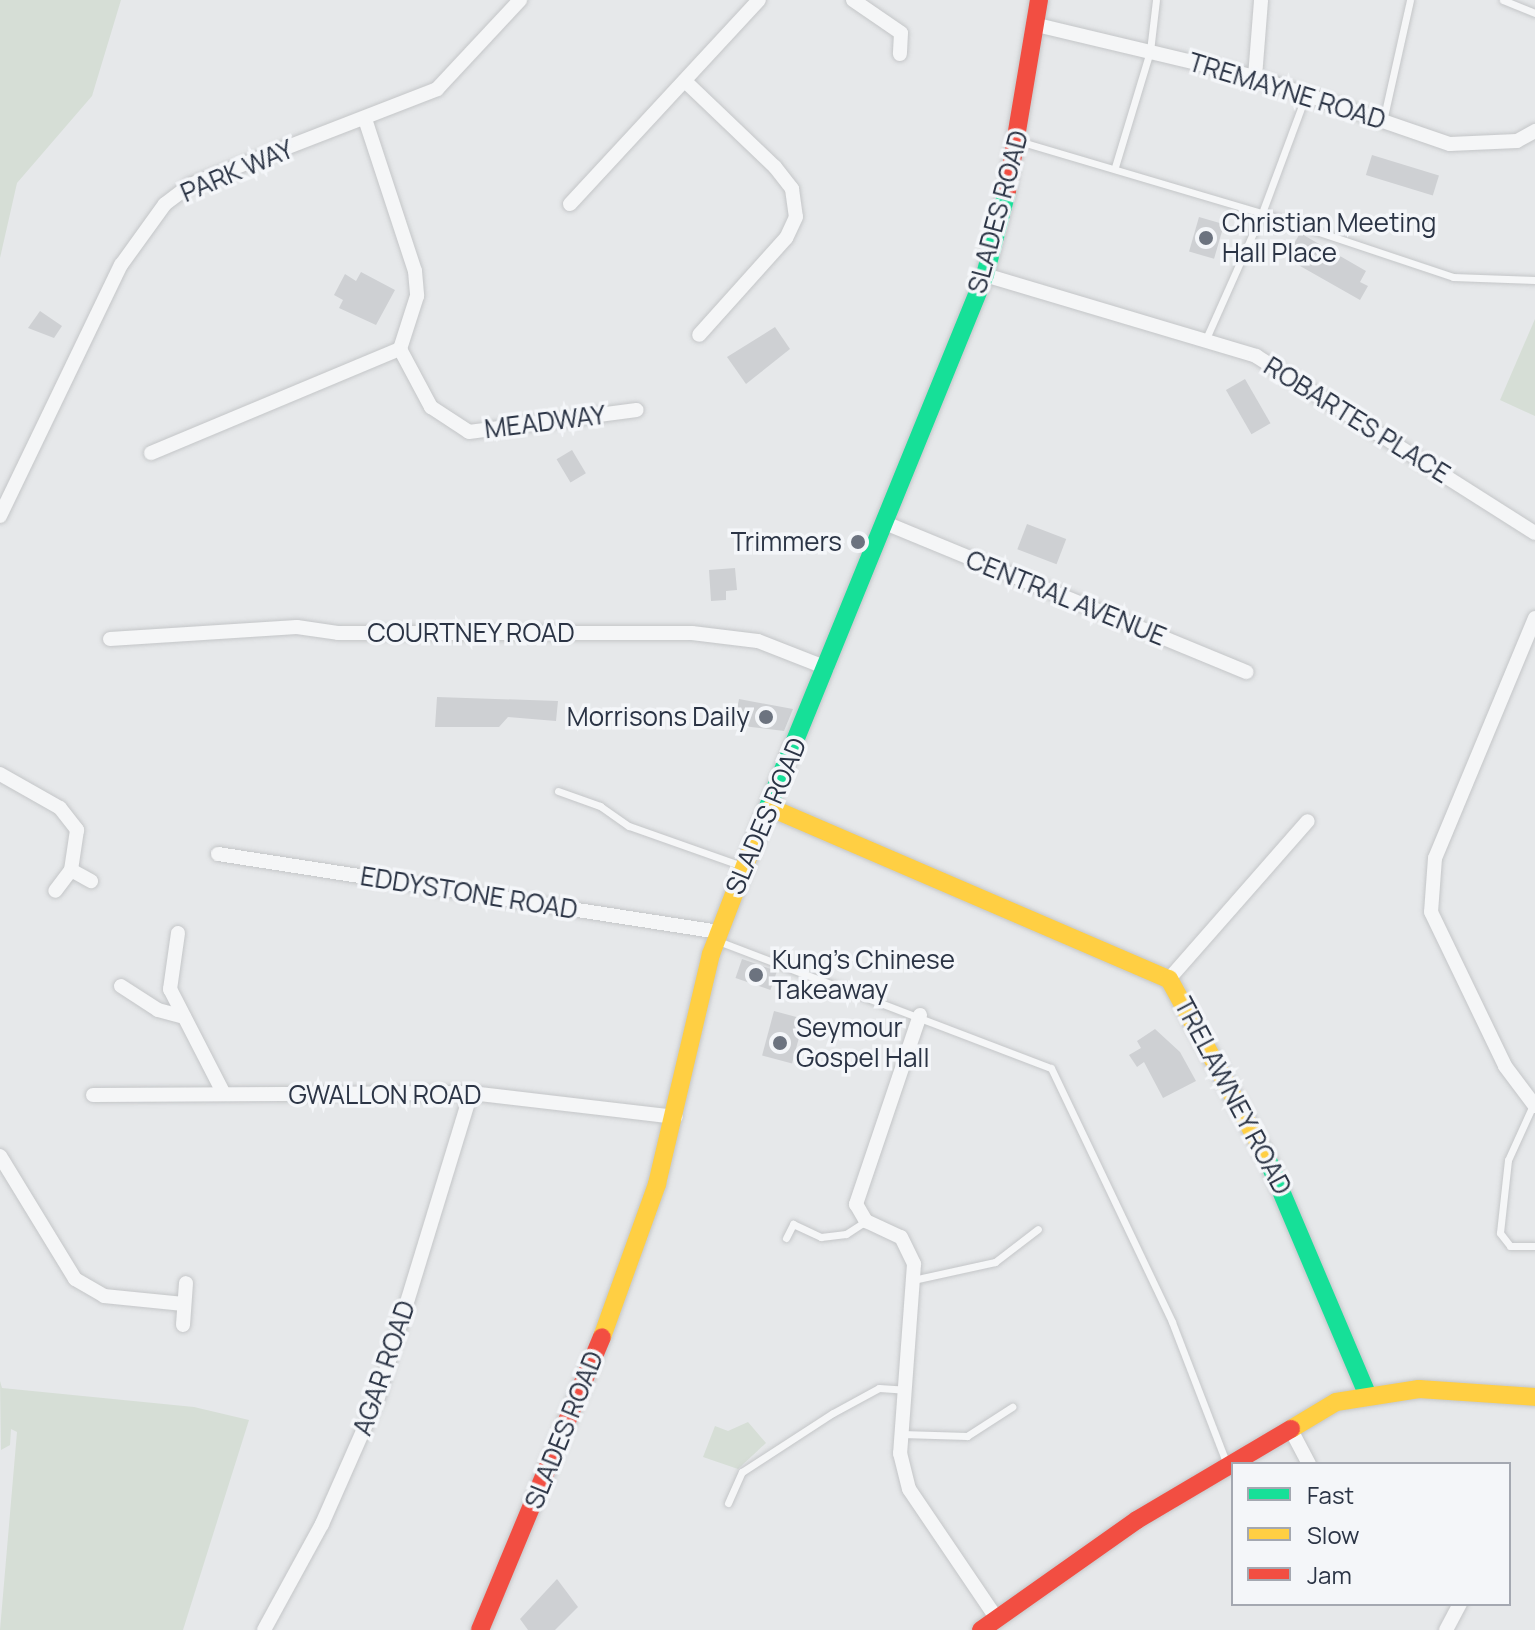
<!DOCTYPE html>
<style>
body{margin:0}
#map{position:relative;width:1535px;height:1630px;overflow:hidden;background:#e6e8ea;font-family:Manrope,sans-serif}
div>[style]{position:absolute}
.green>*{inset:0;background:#d6ded6}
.building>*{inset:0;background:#ced0d3;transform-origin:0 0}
.roads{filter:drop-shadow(0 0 2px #c4c6c8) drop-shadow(0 0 2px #c4c6c8)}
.lane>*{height:7px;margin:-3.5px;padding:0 3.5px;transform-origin:3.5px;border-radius:3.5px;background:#f5f6f7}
.street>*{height:14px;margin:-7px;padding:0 7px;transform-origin:7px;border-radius:7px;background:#f5f6f7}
.fast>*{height:18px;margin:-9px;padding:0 9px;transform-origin:9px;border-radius:9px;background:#16e098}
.slow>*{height:18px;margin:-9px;padding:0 9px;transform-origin:9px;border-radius:9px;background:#ffcf43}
.jam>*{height:18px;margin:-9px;padding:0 9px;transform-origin:9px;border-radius:9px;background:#f24e42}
.dots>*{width:22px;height:22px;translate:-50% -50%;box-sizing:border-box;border:4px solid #f4f6f9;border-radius:50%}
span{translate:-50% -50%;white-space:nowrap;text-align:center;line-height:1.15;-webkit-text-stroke:7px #f4f6f9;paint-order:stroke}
.street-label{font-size:26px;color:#2b3445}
.poi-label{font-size:26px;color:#2b3445}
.left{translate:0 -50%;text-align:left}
.right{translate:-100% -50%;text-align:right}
.legend{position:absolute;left:1231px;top:1462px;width:280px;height:144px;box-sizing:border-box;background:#f4f6f9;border:2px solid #a4a8b1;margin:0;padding:10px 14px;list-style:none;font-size:24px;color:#2b3445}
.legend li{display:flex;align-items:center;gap:16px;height:40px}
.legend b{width:40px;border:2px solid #a4a8b1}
</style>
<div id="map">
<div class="green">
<div style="clip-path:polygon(0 0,121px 0,92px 96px,17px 183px,0 258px)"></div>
<div style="clip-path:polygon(1535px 319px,1535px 416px,1500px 400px)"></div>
<div style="clip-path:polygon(0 1381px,2px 1388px,194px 1407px,249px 1420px,183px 1630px,0 1630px,17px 1432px,11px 1429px,10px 1445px,1px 1450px)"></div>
<div style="clip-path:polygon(748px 1422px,766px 1443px,738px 1469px,703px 1457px,715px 1426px,728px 1431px)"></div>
</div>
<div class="building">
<div style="left:1372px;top:155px;width:70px;height:21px;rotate:17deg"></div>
<div style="left:1199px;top:217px;width:26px;height:36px;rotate:16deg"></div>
<div style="clip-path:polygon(1300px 233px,1366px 271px,1360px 282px,1368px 286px,1360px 300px,1286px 258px)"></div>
<div style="clip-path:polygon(361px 272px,395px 290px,376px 325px,339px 308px,343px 300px,334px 295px,345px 274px,356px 281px)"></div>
<div style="clip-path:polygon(40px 311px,62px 326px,54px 338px,28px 328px)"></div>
<div style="clip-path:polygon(775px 327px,790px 349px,746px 384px,727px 357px)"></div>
<div style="left:1245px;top:379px;width:51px;height:22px;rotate:60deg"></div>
<div style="left:572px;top:450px;width:27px;height:18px;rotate:59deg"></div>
<div style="left:1027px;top:524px;width:42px;height:27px;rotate:21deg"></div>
<div style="clip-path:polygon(735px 568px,737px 590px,726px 591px,726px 600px,711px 601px,709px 570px)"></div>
<div style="clip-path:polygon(437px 697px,558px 701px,556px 721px,508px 717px,499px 727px,435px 727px)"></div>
<div style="clip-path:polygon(739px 699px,793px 709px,784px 731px,734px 725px)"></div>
<div style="left:742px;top:959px;width:37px;height:20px;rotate:19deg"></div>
<div style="left:774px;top:1011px;width:31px;height:46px;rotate:15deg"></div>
<div style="clip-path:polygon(1155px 1029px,1180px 1052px,1196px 1081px,1163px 1098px,1144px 1062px,1137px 1067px,1129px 1055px,1141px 1048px,1137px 1041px)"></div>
<div style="clip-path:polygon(557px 1579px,578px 1607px,555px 1630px,528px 1630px,520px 1619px)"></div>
</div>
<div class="roads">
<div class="lane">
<div style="left:1503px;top:0;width:35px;rotate:22deg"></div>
<div style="left:1383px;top:121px;width:124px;rotate:-77.4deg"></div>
<div style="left:1022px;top:142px;width:250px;rotate:16.5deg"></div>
<div style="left:1262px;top:213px;width:126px;rotate:-69.6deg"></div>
<div style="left:1115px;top:167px;width:121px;rotate:-73.2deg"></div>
<div style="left:1150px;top:51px;width:51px;rotate:-83.3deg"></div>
<div style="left:1205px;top:341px;width:140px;rotate:-66deg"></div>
<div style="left:1262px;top:213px;width:201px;rotate:18.5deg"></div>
<div style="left:1453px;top:277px;width:82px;rotate:2.1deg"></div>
<div style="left:558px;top:791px;width:45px;rotate:19.7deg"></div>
<div style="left:600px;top:806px;width:35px;rotate:35deg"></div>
<div style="left:629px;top:826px;width:120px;rotate:19.5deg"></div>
<div style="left:718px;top:941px;width:356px;rotate:20.9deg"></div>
<div style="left:1051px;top:1068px;width:281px;rotate:64.5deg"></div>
<div style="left:1172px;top:1322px;width:150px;rotate:68.9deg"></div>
<div style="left:1533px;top:1105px;width:60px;rotate:114.4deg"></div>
<div style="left:1508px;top:1160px;width:73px;rotate:96.3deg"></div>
<div style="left:1500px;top:1233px;width:16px;rotate:52deg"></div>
<div style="left:1510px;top:1246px;width:25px"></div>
<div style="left:786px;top:1238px;width:16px;rotate:-63deg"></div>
<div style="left:793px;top:1224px;width:31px;rotate:25deg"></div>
<div style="left:821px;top:1237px;width:25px;rotate:-7deg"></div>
<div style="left:846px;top:1234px;width:24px;rotate:-33deg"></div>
<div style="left:913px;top:1280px;width:84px;rotate:-12.4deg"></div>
<div style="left:995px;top:1262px;width:54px;rotate:-37.5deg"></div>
<div style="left:902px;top:1434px;width:65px;rotate:1.8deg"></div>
<div style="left:967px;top:1436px;width:54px;rotate:-32.8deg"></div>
<div style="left:728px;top:1503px;width:34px;rotate:-66deg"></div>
<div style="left:742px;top:1472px;width:108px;rotate:-33deg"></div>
<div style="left:833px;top:1413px;width:52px;rotate:-28.5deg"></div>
<div style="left:879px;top:1388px;width:26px;rotate:4deg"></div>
</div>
<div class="street">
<div style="left:853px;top:0;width:58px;rotate:34.5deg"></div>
<div style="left:901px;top:33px;width:21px;rotate:93deg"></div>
<div style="left:1037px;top:25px;width:224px;rotate:13.4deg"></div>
<div style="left:1255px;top:77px;width:206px;rotate:19deg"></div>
<div style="left:1450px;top:144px;width:67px;rotate:-2.6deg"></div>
<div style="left:1517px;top:141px;width:21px;rotate:-29deg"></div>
<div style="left:1255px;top:77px;width:77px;rotate:-85.5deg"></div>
<div style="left:687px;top:83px;width:122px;rotate:43.7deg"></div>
<div style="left:775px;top:167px;width:28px;rotate:52deg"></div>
<div style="left:792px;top:189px;width:28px;rotate:82deg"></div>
<div style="left:796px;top:217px;width:23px;rotate:115deg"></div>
<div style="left:786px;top:238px;width:130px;rotate:131.9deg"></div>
<div style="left:365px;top:119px;width:160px;rotate:71.8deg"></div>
<div style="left:415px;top:271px;width:25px;rotate:85deg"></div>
<div style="left:417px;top:296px;width:56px;rotate:107.8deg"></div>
<div style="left:400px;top:349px;width:66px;rotate:61.9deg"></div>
<div style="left:431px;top:407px;width:45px;rotate:33.3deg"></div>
<div style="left:469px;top:432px;width:169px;rotate:-7.5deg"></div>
<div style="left:570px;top:204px;width:278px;rotate:-47.2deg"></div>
<div style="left:985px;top:275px;width:283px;rotate:16.6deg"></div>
<div style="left:1256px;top:356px;width:330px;rotate:32.4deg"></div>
<div style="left:151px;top:453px;width:270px;rotate:-22.7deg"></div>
<div style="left:0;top:516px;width:279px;rotate:-64.3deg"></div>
<div style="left:121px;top:265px;width:75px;rotate:-54.2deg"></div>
<div style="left:165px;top:204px;width:31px;rotate:-37deg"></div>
<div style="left:190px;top:185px;width:265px;rotate:-21.2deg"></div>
<div style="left:437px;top:89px;width:122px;rotate:-47deg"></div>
<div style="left:885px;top:523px;width:391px;rotate:22.4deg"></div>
<div style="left:1535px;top:618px;width:260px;rotate:112.6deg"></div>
<div style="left:1435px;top:858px;width:54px;rotate:94.2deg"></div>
<div style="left:1431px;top:912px;width:171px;rotate:64.3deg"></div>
<div style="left:1505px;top:1066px;width:50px;rotate:53.1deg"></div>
<div style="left:110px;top:639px;width:187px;rotate:-3.7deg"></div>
<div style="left:297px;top:627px;width:41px;rotate:8.3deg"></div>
<div style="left:338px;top:633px;width:354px"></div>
<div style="left:692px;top:633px;width:66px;rotate:6.9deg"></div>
<div style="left:758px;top:641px;width:74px;rotate:21.4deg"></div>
<div style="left:0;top:774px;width:69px;rotate:29.5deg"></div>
<div style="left:60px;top:808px;width:28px;rotate:52deg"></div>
<div style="left:77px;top:830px;width:40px;rotate:98.5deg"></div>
<div style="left:71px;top:870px;width:26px;rotate:127deg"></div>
<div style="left:218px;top:854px;width:507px;rotate:8.85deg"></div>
<div style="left:71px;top:870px;width:23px;rotate:29deg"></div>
<div style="left:178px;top:933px;width:57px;rotate:98.1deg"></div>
<div style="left:170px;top:989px;width:118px;rotate:62.8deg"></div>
<div style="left:1169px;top:979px;width:210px;rotate:-48.7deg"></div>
<div style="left:121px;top:986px;width:44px;rotate:33deg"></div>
<div style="left:158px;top:1010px;width:27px;rotate:15deg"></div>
<div style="left:920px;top:1015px;width:200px;rotate:108.7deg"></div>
<div style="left:856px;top:1204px;width:20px;rotate:60deg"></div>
<div style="left:866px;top:1221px;width:38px;rotate:25deg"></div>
<div style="left:901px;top:1237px;width:30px;rotate:64deg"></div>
<div style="left:914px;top:1264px;width:190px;rotate:94.2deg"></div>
<div style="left:900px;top:1453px;width:37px;rotate:76deg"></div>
<div style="left:909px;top:1489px;width:157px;rotate:55.9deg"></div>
<div style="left:93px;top:1095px;width:378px;rotate:-0.3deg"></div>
<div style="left:471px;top:1093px;width:206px;rotate:6.7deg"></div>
<div style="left:0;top:1156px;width:144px;rotate:58.6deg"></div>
<div style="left:75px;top:1279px;width:34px;rotate:30deg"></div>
<div style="left:104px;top:1296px;width:80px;rotate:5.7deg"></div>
<div style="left:183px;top:1325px;width:42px;rotate:-85.9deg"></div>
<div style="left:1290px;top:1428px;width:41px;rotate:62.2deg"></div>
<div style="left:264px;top:1630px;width:121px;rotate:-61.3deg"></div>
<div style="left:322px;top:1524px;width:139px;rotate:-66.2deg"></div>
<div style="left:378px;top:1397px;width:318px;rotate:-73deg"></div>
<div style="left:1446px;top:1630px;width:30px;rotate:-62deg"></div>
</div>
<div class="fast">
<div style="left:761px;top:824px;width:593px;rotate:-67.8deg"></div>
<div style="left:985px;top:275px;width:87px;rotate:-75.3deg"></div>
<div style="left:1267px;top:1158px;width:256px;rotate:67deg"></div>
</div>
<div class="slow">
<div style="left:771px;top:808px;width:433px;rotate:23.3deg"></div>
<div style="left:1169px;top:979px;width:204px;rotate:61.3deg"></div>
<div style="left:602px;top:1337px;width:163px;rotate:-70.2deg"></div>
<div style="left:657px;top:1184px;width:236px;rotate:-76.8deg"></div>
<div style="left:711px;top:954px;width:139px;rotate:-69deg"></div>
<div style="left:1291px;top:1429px;width:52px;rotate:-31deg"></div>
<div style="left:1336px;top:1402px;width:84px;rotate:-8.9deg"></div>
<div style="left:1419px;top:1389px;width:116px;rotate:3.9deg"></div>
</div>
<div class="jam">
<div style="left:1007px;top:191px;width:194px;rotate:-80.5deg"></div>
<div style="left:480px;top:1630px;width:317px;rotate:-67.4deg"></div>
<div style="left:981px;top:1630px;width:191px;rotate:-35.2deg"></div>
<div style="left:1137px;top:1520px;width:179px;rotate:-30.6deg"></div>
</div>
</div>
<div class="dots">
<div style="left:1206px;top:238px;background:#6c737f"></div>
<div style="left:858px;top:542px;background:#6c737f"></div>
<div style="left:766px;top:717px;background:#6c737f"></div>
<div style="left:756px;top:975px;background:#6c737f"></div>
<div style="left:780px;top:1043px;background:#6c737f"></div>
</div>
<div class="street-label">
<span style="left:1287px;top:91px;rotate:17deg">TREMAYNE ROAD</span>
<span style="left:237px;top:171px;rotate:-23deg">PARK WAY</span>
<span style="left:998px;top:212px;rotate:-75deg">SLADES ROAD</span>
<span style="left:1357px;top:420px;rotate:32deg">ROBARTES PLACE</span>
<span style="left:545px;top:422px;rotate:-7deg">MEADWAY</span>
<span style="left:1066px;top:598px;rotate:22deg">CENTRAL AVENUE</span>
<span style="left:471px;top:633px">COURTNEY ROAD</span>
<span style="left:766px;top:816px;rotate:-67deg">SLADES ROAD</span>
<span style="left:469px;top:893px;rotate:9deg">EDDYSTONE ROAD</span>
<span style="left:385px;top:1095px">GWALLON ROAD</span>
<span style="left:1233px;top:1096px;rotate:62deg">TRELAWNEY ROAD</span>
<span style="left:384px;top:1368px;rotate:-71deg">AGAR ROAD</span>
<span style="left:564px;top:1430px;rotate:-68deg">SLADES ROAD</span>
</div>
<div class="poi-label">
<span class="left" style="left:1222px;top:238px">Christian Meeting<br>Hall Place</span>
<span class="right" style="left:842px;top:542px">Trimmers</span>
<span class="right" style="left:750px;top:717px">Morrisons Daily</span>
<span class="left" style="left:772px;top:975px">Kung's Chinese<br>Takeaway</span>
<span class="left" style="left:796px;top:1043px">Seymour<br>Gospel Hall</span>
</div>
<ul class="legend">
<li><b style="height:10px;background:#16e098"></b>Fast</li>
<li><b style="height:10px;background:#ffcf43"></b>Slow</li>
<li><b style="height:10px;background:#f24e42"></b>Jam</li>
</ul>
</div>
